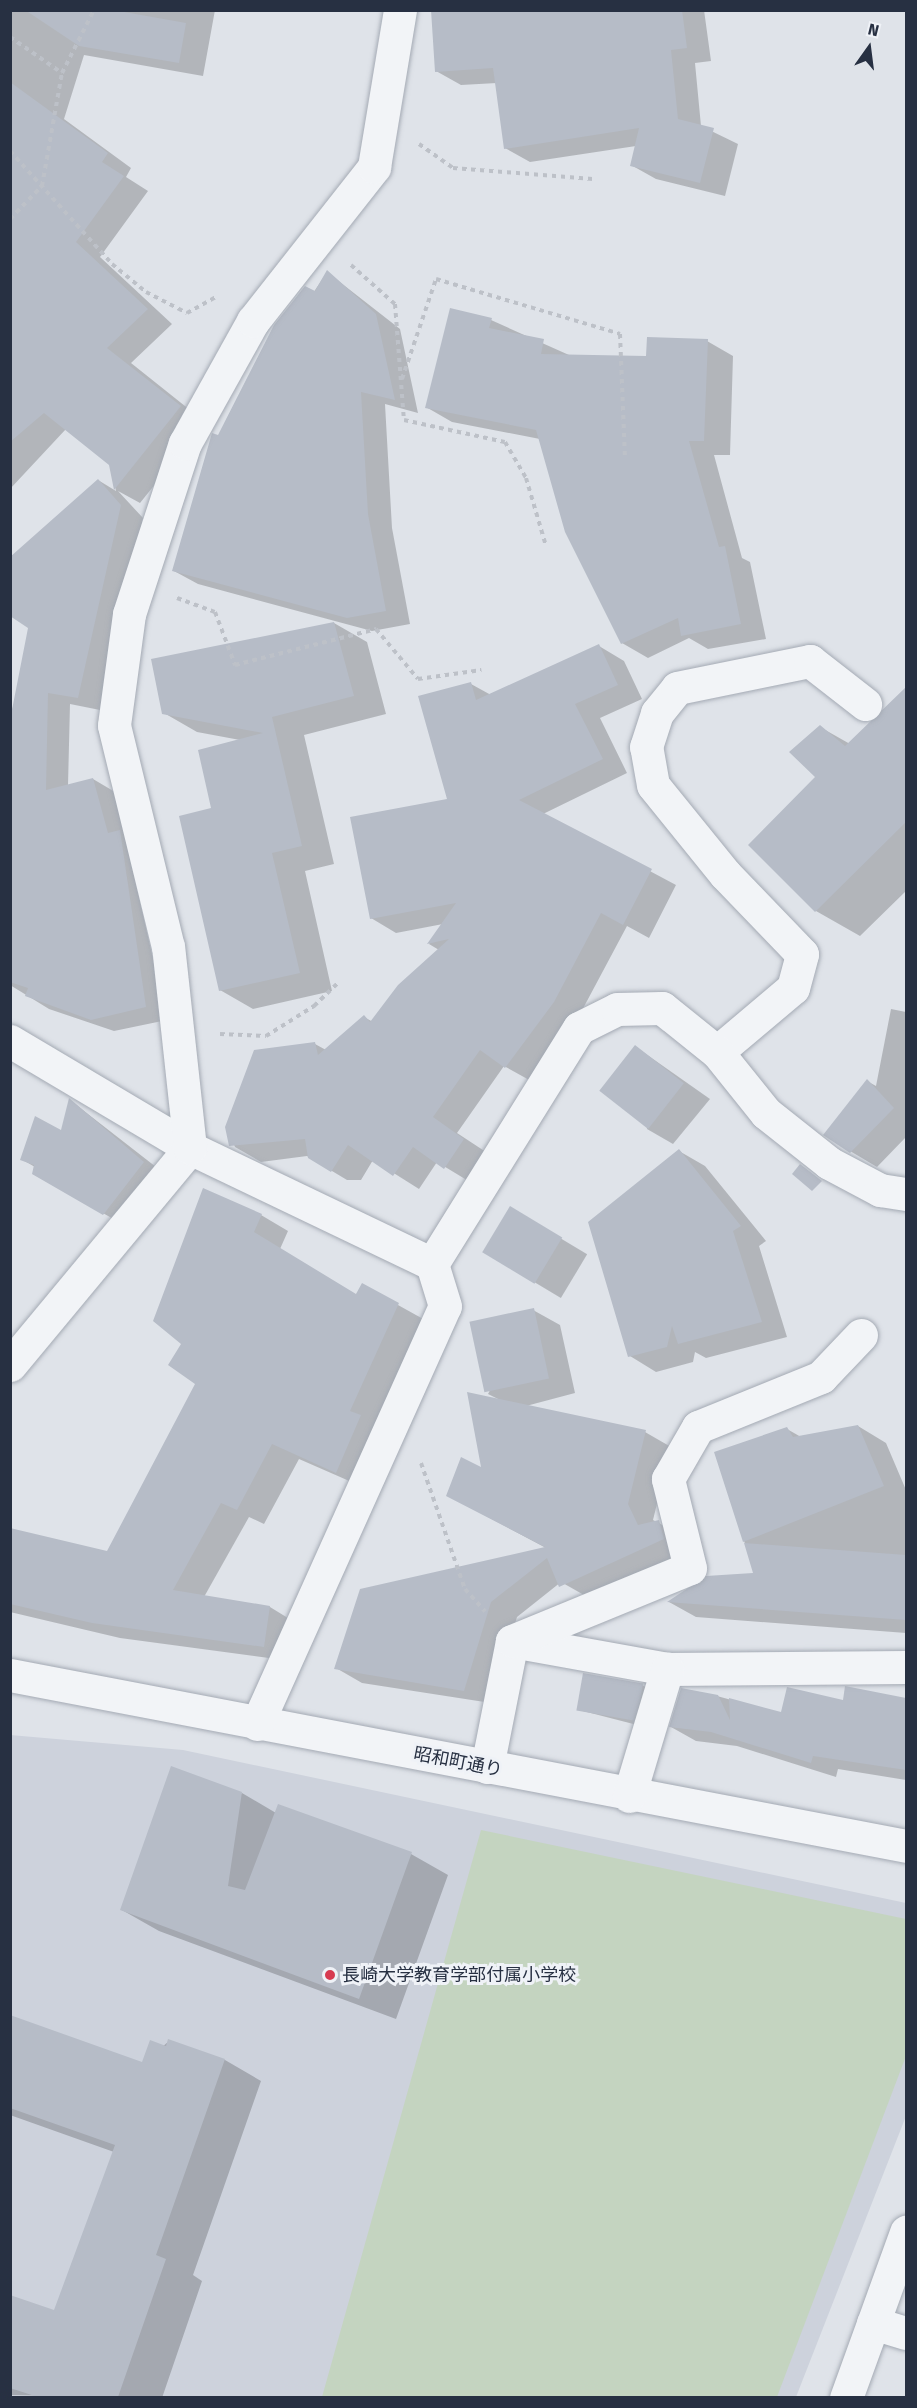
<!DOCTYPE html>
<meta charset="utf-8">
<style>
body{margin:0}
#map{position:relative;width:917px;height:2408px;overflow:hidden;background:#dfe3e9;font-family:"Fira Sans","Noto Sans JP",sans-serif}
div>[style]{position:absolute}
.built>*{inset:0;background:#cdd2dc}
.green>*{inset:0;background:#c4d4c0}
.shadow>*{inset:0;background:#0003;transform-origin:0 0}
.building>*{inset:0;background:#b6bcc7;transform-origin:0 0}
.path>*{height:4px;margin-top:-2px;transform-origin:0;background:repeating-linear-gradient(90deg,#bdc1c8 0 4.5px,transparent 0 9px)}
.roads{filter:drop-shadow(0 0 2px #a4aab4) drop-shadow(0 0 2px #a4aab4)}
.minor>*{height:33px;margin:-16.5px;padding:0 16.5px;transform-origin:16.5px;border-radius:16.5px;background:#f2f4f7}
.dots>*{width:16px;height:16px;translate:-50% -50%;box-sizing:border-box;border:3px solid #eff2f7;border-radius:50%}
span{translate:-50% -50%;white-space:nowrap;text-align:center;line-height:1.15;-webkit-text-stroke:6px #eff2f7;paint-order:stroke}
.street-label{font-size:18px;color:#273042}
.poi-label{font-size:18px;color:#273042}
.left{translate:0 -50%;text-align:left}
.frame{position:absolute;inset:0;border:12px solid #273042;pointer-events:none}
.north{position:absolute;left:839px;top:18px;width:60px;height:60px;-webkit-text-stroke:4px #eff2f7;paint-order:stroke;rotate:14deg;font-size:16px;font-weight:700;line-height:24px;text-align:center;color:#273042}
.north::after{content:'';display:block;margin:auto;width:21px;height:27px;background:#273042;clip-path:polygon(50% 0,100% 100%,50% 72%,0 100%)}
</style>
<div id="map">
<div class="built">
<div style="clip-path:polygon(10px 1735px,183px 1750px,906px 1903px,906px 2116px,796px 2397px,11px 2397px)"></div>
</div>
<div class="green">
<div style="clip-path:polygon(481px 1830px,906px 1919px,906px 2056px,777px 2397px,322px 2397px)"></div>
</div>
<div class="shadow">
<div style="clip-path:polygon(10px 10px,215px 10px,203px 76px,84px 55px,64px 119px,131px 168px,126px 177px,148px 191px,100px 257px,172px 324px,131px 363px,205px 422px,140px 503px,118px 491px,143px 518px,100px 710px,70px 704px,68px 786px,93px 779px,115px 792px,167px 1020px,114px 1031px,49px 1009px,10px 985px,10px 715px,98px 480px,116px 491px,110px 464px,66px 429px,10px 489px)"></div>
<div style="clip-path:polygon(433px 10px,704px 10px,711px 61px,695px 63px,701px 126px,738px 144px,725px 196px,656px 179px,631px 165px,636px 146px,530px 162px,505px 148px,497px 83px,461px 85px,436px 71px)"></div>
<div style="clip-path:polygon(327px 272px,400px 329px,418px 413px,385px 404px,392px 528px,410px 624px,372px 631px,198px 584px,174px 571px,218px 437px)"></div>
<div style="clip-path:polygon(491px 320px,569px 355px,648px 358px,707px 341px,733px 356px,730px 455px,714px 455px,742px 558px,750px 562px,766px 639px,708px 649px,689px 638px,648px 658px,622px 643px,540px 439px,452px 422px,426px 407px)"></div>
<div style="clip-path:polygon(334px 623px,367px 642px,386px 714px,304px 735px,334px 864px,305px 871px,332px 991px,253px 1009px,220px 990px,213px 809px,240px 740px,197px 732px,164px 713px)"></div>
<div style="clip-path:polygon(599px 646px,624px 661px,642px 699px,600px 718px,627px 773px,543px 814px,676px 885px,649px 938px,627px 926px,579px 1016px,531px 1081px,504px 1066px,457px 1133px,489px 1154px,470px 1182px,437px 1162px,419px 1189px,373px 1160px,361px 1180px,347px 1180px,307px 1156px,261px 1162px,235px 1147px,227px 1127px,315px 1044px,326px 1050px,364px 1017px,373px 1022px,439px 950px,429px 944px,443px 924px,396px 933px,371px 918px,448px 800px,471px 684px,491px 695px)"></div>
<div style="clip-path:polygon(906px 689px,906px 891px,860px 936px,816px 911px,820px 727px,850px 744px)"></div>
<div style="clip-path:polygon(891px 1009px,906px 1012px,906px 1137px,877px 1167px,850px 1151px,867px 1081px,876px 1086px)"></div>
<div style="clip-path:polygon(636px 1047px,710px 1099px,673px 1144px,647px 1129px)"></div>
<div style="clip-path:polygon(70px 1100px,165px 1174px,126px 1226px,33px 1174px,35px 1167px,21px 1159px,62px 1132px)"></div>
<div style="clip-path:polygon(679px 1151px,705px 1166px,766px 1241px,759px 1246px,787px 1337px,706px 1358px,695px 1352px,693px 1362px,656px 1372px,630px 1356px)"></div>
<div style="left:510px;top:1208px;width:90px;height:51px;rotate:31deg"></div>
<div style="clip-path:polygon(261px 1215px,288px 1231px,280px 1249px,356px 1295px,362px 1285px,425px 1320px,363px 1487px,299px 1459px,264px 1524px,249px 1517px,204px 1597px,270px 1607px,296px 1623px,291px 1661px,120px 1638px,10px 1612px,10px 1530px,107px 1553px,197px 1383px,170px 1365px)"></div>
<div style="clip-path:polygon(533px 1310px,560px 1325px,575px 1393px,526px 1406px,645px 1432px,671px 1447px,653px 1520px,685px 1537px,689px 1554px,584px 1595px,561px 1582px,517px 1617px,491px 1703px,362px 1683px,336px 1668px,546px 1548px,447px 1495px,483px 1470px,498px 1399px,488px 1394px)"></div>
<div style="clip-path:polygon(858px 1426px,886px 1443px,906px 1490px,906px 1633px,696px 1617px,669px 1602px,755px 1574px,715px 1453px,787px 1429px,801px 1437px)"></div>
<div style="clip-path:polygon(642px 1685px,656px 1693px,645px 1727px,579px 1710px)"></div>
<div style="clip-path:polygon(847px 1688px,906px 1699px,906px 1780px,838px 1769px,836px 1777px,737px 1746px,696px 1741px,671px 1727px,717px 1696px,782px 1714px,844px 1701px)"></div>
<div style="clip-path:polygon(242px 1793px,276px 1813px,411px 1854px,448px 1875px,396px 2019px,159px 1931px,122px 1910px)"></div>
<div style="clip-path:polygon(10px 2016px,143px 2064px,169px 2041px,225px 2060px,261px 2081px,193px 2275px,202px 2281px,162px 2398px,10px 2395px,10px 2296px,55px 2312px,114px 2152px,10px 2115px)"></div>
</div>
<div class="building">
<div style="clip-path:polygon(25px 10px,113px 10px,186px 23px,179px 63px,79px 46px)"></div>
<div style="clip-path:polygon(431px 10px,682px 10px,687px 48px,671px 50px,678px 119px,714px 128px,700px 183px,630px 166px,639px 128px,504px 149px,493px 68px,435px 72px)"></div>
<div style="clip-path:polygon(10px 82px,108px 153px,102px 162px,124px 176px,76px 242px,148px 309px,107px 348px,181px 406px,114px 490px,109px 465px,44px 413px,10px 442px)"></div>
<div style="clip-path:polygon(327px 270px,376px 314px,395px 400px,361px 392px,368px 514px,386px 611px,347px 618px,172px 571px,212px 433px,218px 435px,274px 325px,305px 286px,315px 291px)"></div>
<div style="clip-path:polygon(450px 308px,492px 318px,489px 328px,544px 339px,541px 354px,646px 356px,647px 337px,708px 339px,704px 441px,689px 441px,719px 547px,725px 546px,741px 624px,681px 636px,678px 618px,621px 644px,565px 532px,536px 430px,425px 408px)"></div>
<div style="clip-path:polygon(98px 479px,121px 505px,78px 698px,48px 693px,46px 790px,93px 778px,108px 833px,120px 830px,146px 1007px,91px 1020px,25px 996px,28px 988px,10px 982px,10px 720px,28px 628px,10px 616px,10px 557px)"></div>
<div style="clip-path:polygon(334px 622px,354px 696px,272px 717px,302px 846px,272px 853px,300px 973px,219px 991px,179px 816px,211px 808px,198px 750px,263px 733px,162px 714px,151px 659px)"></div>
<div style="clip-path:polygon(599px 644px,618px 685px,575px 704px,603px 759px,519px 800px,652px 869px,623px 925px,601px 913px,554px 1002px,505px 1068px,480px 1050px,433px 1117px,464px 1139px,444px 1169px,413px 1147px,393px 1176px,348px 1145px,331px 1172px,308px 1158px,305px 1139px,229px 1146px,225px 1127px,254px 1050px,315px 1042px,318px 1055px,364px 1015px,370px 1022px,398px 985px,449px 939px,427px 944px,456px 903px,370px 919px,350px 817px,447px 799px,418px 696px,471px 682px,476px 700px)"></div>
<div style="clip-path:polygon(906px 687px,906px 822px,815px 912px,748px 845px,815px 777px,789px 752px,820px 725px,845px 746px)"></div>
<div style="left:635px;top:1045px;width:62px;height:58px;rotate:38deg"></div>
<div style="clip-path:polygon(867px 1079px,894px 1108px,850px 1153px,823px 1135px)"></div>
<div style="clip-path:polygon(69px 1098px,144px 1162px,103px 1215px,32px 1174px,34px 1165px,20px 1160px,35px 1116px,61px 1130px)"></div>
<div style="clip-path:polygon(679px 1149px,741px 1226px,733px 1231px,762px 1322px,678px 1344px,672px 1326px,667px 1347px,628px 1357px,588px 1222px)"></div>
<div style="clip-path:polygon(800px 1164px,822px 1181px,812px 1191px,792px 1174px)"></div>
<div style="clip-path:polygon(203px 1188px,262px 1214px,254px 1232px,356px 1294px,362px 1283px,399px 1303px,350px 1411px,361px 1415px,336px 1473px,272px 1444px,237px 1510px,221px 1503px,173px 1590px,270px 1606px,264px 1647px,92px 1623px,10px 1604px,10px 1528px,107px 1551px,195px 1384px,168px 1365px,181px 1344px,153px 1321px)"></div>
<div style="left:510px;top:1206px;width:61px;height:54px;rotate:31deg"></div>
<div style="left:534px;top:1308px;width:72px;height:66px;rotate:78deg"></div>
<div style="clip-path:polygon(467px 1392px,646px 1430px,628px 1504px,638px 1525px,659px 1520px,664px 1539px,559px 1587px,547px 1558px,491px 1602px,464px 1691px,334px 1669px,360px 1589px,545px 1547px,446px 1496px,461px 1457px,481px 1467px)"></div>
<div style="clip-path:polygon(858px 1425px,884px 1486px,743px 1542px,714px 1452px,787px 1427px,793px 1437px)"></div>
<div style="clip-path:polygon(744px 1543px,906px 1555px,906px 1620px,667px 1602px,706px 1576px,753px 1573px)"></div>
<div style="left:583px;top:1673px;width:61px;height:38px;rotate:10deg"></div>
<div style="clip-path:polygon(845px 1686px,906px 1698px,906px 1770px,813px 1756px,811px 1763px,711px 1732px,669px 1727px,681px 1688px,718px 1695px,730px 1720px,729px 1698px,781px 1712px,787px 1687px,843px 1700px)"></div>
<div style="clip-path:polygon(171px 1766px,242px 1792px,228px 1886px,245px 1890px,278px 1804px,412px 1852px,359px 1999px,120px 1910px)"></div>
<div style="clip-path:polygon(10px 2015px,142px 2062px,150px 2040px,166px 2046px,168px 2039px,225px 2059px,156px 2255px,166px 2259px,118px 2397px,38px 2397px,10px 2388px,10px 2295px,54px 2310px,115px 2145px,10px 2108px)"></div>
</div>
<div class="path">
<div style="left:10px;top:37px;width:63px;rotate:34.7deg"></div>
<div style="left:419px;top:144px;width:42px;rotate:35.2deg"></div>
<div style="left:453px;top:168px;width:140px;rotate:4.5deg"></div>
<div style="left:10px;top:151px;width:152px;rotate:47.9deg"></div>
<div style="left:112px;top:264px;width:44px;rotate:39.5deg"></div>
<div style="left:146px;top:292px;width:46px;rotate:27.1deg"></div>
<div style="left:187px;top:313px;width:33px;rotate:-29deg"></div>
<div style="left:10px;top:219px;width:46px;rotate:-45.9deg"></div>
<div style="left:42px;top:186px;width:115px;rotate:-80deg"></div>
<div style="left:62px;top:73px;width:71px;rotate:-63.1deg"></div>
<div style="left:351px;top:265px;width:59px;rotate:41.6deg"></div>
<div style="left:395px;top:304px;width:116px;rotate:85.6deg"></div>
<div style="left:404px;top:420px;width:103px;rotate:12.3deg"></div>
<div style="left:505px;top:442px;width:42px;rotate:59.7deg"></div>
<div style="left:526px;top:478px;width:71px;rotate:73.6deg"></div>
<div style="left:402px;top:379px;width:106px;rotate:-71.2deg"></div>
<div style="left:436px;top:279px;width:192px;rotate:16.6deg"></div>
<div style="left:620px;top:334px;width:122px;rotate:87.7deg"></div>
<div style="left:177px;top:598px;width:40px;rotate:20.2deg"></div>
<div style="left:215px;top:612px;width:57px;rotate:69.3deg"></div>
<div style="left:235px;top:665px;width:146px;rotate:-14.3deg"></div>
<div style="left:376px;top:629px;width:65px;rotate:50deg"></div>
<div style="left:418px;top:679px;width:64px;rotate:-8.1deg"></div>
<div style="left:220px;top:1034px;width:46px;rotate:2.5deg"></div>
<div style="left:266px;top:1036px;width:57px;rotate:-32deg"></div>
<div style="left:314px;top:1006px;width:35px;rotate:-44deg"></div>
<div style="left:421px;top:1463px;width:133px;rotate:70.8deg"></div>
<div style="left:465px;top:1589px;width:30px;rotate:48deg"></div>
</div>
<div class="roads">
<div class="minor">
<div style="left:10px;top:1041px;width:209px;rotate:30.7deg"></div>
<div style="left:190px;top:1148px;width:268px;rotate:25.6deg"></div>
<div style="left:717px;top:1052px;width:99px;rotate:-40.1deg"></div>
<div style="left:793px;top:988px;width:35px;rotate:-75deg"></div>
<div style="left:802px;top:954px;width:111px;rotate:-133.9deg"></div>
<div style="left:725px;top:874px;width:114px;rotate:-129deg"></div>
<div style="left:653px;top:785px;width:39px;rotate:-100deg"></div>
<div style="left:646px;top:747px;width:36px;rotate:-72deg"></div>
<div style="left:657px;top:713px;width:32px;rotate:-51deg"></div>
<div style="left:677px;top:688px;width:136px;rotate:-11.5deg"></div>
<div style="left:810px;top:661px;width:70px;rotate:38deg"></div>
<div style="left:10px;top:1365px;width:282px;rotate:-50.3deg"></div>
<div style="left:190px;top:1148px;width:202px;rotate:-96.2deg"></div>
<div style="left:168px;top:947px;width:228px;rotate:-103.7deg"></div>
<div style="left:114px;top:725px;width:112px;rotate:-82.3deg"></div>
<div style="left:129px;top:614px;width:180px;rotate:-71.9deg"></div>
<div style="left:185px;top:443px;width:140px;rotate:-60.9deg"></div>
<div style="left:253px;top:321px;width:196px;rotate:-51.8deg"></div>
<div style="left:374px;top:167px;width:159px;rotate:-80.6deg"></div>
<div style="left:512px;top:1641px;width:158px;rotate:10.2deg"></div>
<div style="left:667px;top:1669px;width:239px;rotate:-0.5deg"></div>
<div style="left:10px;top:1675px;width:912px;rotate:10.8deg"></div>
<div style="left:257px;top:1724px;width:458px;rotate:-65.8deg"></div>
<div style="left:445px;top:1306px;width:44px;rotate:-107.2deg"></div>
<div style="left:432px;top:1264px;width:278px;rotate:-58.1deg"></div>
<div style="left:579px;top:1028px;width:42px;rotate:-26.6deg"></div>
<div style="left:617px;top:1009px;width:45px;rotate:-1.3deg"></div>
<div style="left:662px;top:1008px;width:70px;rotate:38.7deg"></div>
<div style="left:717px;top:1052px;width:78px;rotate:51.2deg"></div>
<div style="left:766px;top:1113px;width:80px;rotate:38.4deg"></div>
<div style="left:829px;top:1163px;width:58px;rotate:27.9deg"></div>
<div style="left:880px;top:1190px;width:26px;rotate:9deg"></div>
<div style="left:487px;top:1767px;width:128px;rotate:-78.8deg"></div>
<div style="left:512px;top:1641px;width:192px;rotate:-22.3deg"></div>
<div style="left:690px;top:1568px;width:92px;rotate:-103.9deg"></div>
<div style="left:668px;top:1479px;width:60px;rotate:-60deg"></div>
<div style="left:698px;top:1427px;width:133px;rotate:-22.1deg"></div>
<div style="left:821px;top:1377px;width:58px;rotate:-46.4deg"></div>
<div style="left:629px;top:1796px;width:133px;rotate:-73.3deg"></div>
<div style="left:873px;top:2323px;width:34px;rotate:17deg"></div>
<div style="left:846px;top:2398px;width:177px;rotate:-70.1deg"></div>
</div>
</div>
<div class="dots">
<div style="left:330px;top:1975px;background:#d73b51"></div>
</div>
<div class="street-label">
<span style="left:458px;top:1762px;rotate:11deg">昭和町通り</span>
</div>
<div class="poi-label">
<span class="left" style="left:342px;top:1975px">長崎大学教育学部付属小学校</span>
</div>
<div class="frame"></div>
<div class="north">N</div>
</div>
